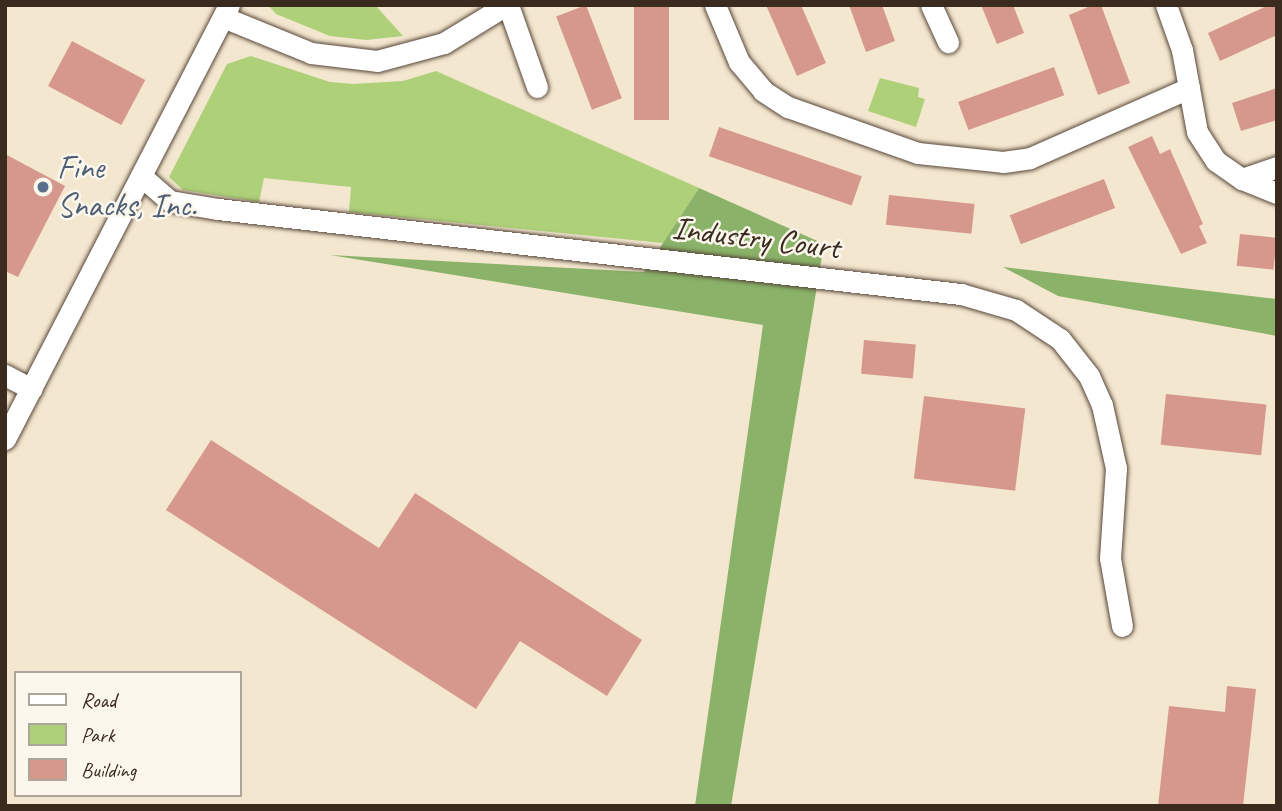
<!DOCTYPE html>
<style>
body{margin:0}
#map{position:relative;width:1282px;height:811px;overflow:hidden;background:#f4e7cf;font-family:Caveat,sans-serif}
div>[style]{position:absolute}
.green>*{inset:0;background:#add079}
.forest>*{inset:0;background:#8ab269}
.building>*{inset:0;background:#d6988d;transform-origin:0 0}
.roads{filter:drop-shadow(0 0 2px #574639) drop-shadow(0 0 2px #574639)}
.minor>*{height:21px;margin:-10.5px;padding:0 10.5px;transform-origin:10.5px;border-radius:10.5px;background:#fff}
.dots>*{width:19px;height:19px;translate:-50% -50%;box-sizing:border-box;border:4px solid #fbf7ec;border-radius:50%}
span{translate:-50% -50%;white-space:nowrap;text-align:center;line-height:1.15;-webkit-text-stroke:5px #fbf7ec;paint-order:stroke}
.service-label{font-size:33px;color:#4e5e75}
.left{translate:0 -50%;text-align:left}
.street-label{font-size:33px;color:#3b2a1e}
.frame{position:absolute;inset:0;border:7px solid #3b2a1e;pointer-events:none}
.legend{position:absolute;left:14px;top:671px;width:228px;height:126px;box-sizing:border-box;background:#fbf7ec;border:2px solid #aea59a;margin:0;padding:9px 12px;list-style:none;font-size:21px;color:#3b2a1e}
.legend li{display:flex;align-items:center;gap:14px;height:35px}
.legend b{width:35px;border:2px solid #aea59a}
</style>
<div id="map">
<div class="green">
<div style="clip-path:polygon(268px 5px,375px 5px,403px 36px,366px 40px,330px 36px,276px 14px)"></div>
<div style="clip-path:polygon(251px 56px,330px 82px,353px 84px,403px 81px,436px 71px,699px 188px,663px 243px,349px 212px,351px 187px,264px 178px,259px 202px,183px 190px,169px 177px,227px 64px)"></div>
<div style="clip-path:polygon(880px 78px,919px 88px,918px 97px,925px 99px,916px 127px,868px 111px)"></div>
</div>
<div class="forest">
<div style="clip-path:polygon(699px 188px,824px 244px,731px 806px,695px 806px,763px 325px,330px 255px,644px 272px)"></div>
<div style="clip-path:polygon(1003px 267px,1277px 299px,1277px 336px,1058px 296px)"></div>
</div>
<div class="building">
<div style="left:586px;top:5px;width:100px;height:32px;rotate:69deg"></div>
<div style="left:634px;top:5px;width:35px;height:115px"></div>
<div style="clip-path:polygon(766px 5px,801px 5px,826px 63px,797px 76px)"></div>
<div style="clip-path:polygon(849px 5px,882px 5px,895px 41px,866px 52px)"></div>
<div style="clip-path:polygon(981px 5px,1013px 5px,1024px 33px,997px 44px)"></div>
<div style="clip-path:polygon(1093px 5px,1101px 5px,1130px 83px,1098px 95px,1069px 15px)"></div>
<div style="clip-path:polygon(1269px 5px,1277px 5px,1277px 35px,1220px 61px,1208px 33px)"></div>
<div style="left:72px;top:41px;width:83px;height:51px;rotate:28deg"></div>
<div style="left:1054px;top:67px;width:30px;height:102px;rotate:70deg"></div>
<div style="clip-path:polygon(1277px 88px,1277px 120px,1241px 131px,1232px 103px)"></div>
<div style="left:719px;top:127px;width:151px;height:31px;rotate:19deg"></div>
<div style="clip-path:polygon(1152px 136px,1160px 154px,1170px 149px,1203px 224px,1199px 226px,1207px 243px,1181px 254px,1128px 147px)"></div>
<div style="clip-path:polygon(5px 154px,65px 186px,18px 277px,5px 271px)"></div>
<div style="left:1104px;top:179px;width:31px;height:101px;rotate:69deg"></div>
<div style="left:889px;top:195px;width:86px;height:30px;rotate:6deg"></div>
<div style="left:1240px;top:234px;width:37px;height:32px;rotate:6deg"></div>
<div style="left:864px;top:340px;width:52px;height:34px;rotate:5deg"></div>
<div style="left:1166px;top:394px;width:101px;height:51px;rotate:6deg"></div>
<div style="left:924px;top:396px;width:102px;height:83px;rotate:7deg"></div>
<div style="clip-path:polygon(211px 440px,379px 548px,415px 493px,642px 640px,607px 696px,520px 641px,476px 709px,166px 510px)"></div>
<div style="clip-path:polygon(1227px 686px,1256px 689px,1243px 806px,1158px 806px,1169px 706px,1225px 712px)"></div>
</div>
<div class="roads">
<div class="minor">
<div style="left:508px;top:5px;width:87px;rotate:70.5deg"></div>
<div style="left:715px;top:5px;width:62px;rotate:67.2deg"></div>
<div style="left:739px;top:62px;width:38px;rotate:50deg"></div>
<div style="left:763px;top:91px;width:30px;rotate:33deg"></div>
<div style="left:788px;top:107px;width:138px;rotate:19.5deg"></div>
<div style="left:918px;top:153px;width:85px;rotate:6deg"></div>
<div style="left:1003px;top:162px;width:27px;rotate:-8deg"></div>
<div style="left:1030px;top:158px;width:174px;rotate:-23.8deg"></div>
<div style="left:931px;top:5px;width:41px;rotate:65.3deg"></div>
<div style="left:1166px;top:5px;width:48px;rotate:70.4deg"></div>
<div style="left:1182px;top:50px;width:83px;rotate:79.6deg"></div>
<div style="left:1197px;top:132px;width:35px;rotate:57deg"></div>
<div style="left:1216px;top:161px;width:32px;rotate:35deg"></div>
<div style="left:223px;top:17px;width:95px;rotate:22.2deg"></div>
<div style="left:311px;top:53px;width:66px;rotate:6.9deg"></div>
<div style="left:377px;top:61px;width:69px;rotate:-15deg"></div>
<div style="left:444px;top:43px;width:73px;rotate:-31.5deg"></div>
<div style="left:1277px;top:167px;width:37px;rotate:161deg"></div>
<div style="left:1242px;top:179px;width:38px;rotate:22deg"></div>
<div style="left:141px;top:176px;width:38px;rotate:41deg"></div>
<div style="left:170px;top:201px;width:49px;rotate:9.5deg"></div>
<div style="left:218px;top:209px;width:748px;rotate:6.53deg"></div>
<div style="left:961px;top:294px;width:57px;rotate:16.2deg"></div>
<div style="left:1016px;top:310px;width:53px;rotate:33.4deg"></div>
<div style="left:1060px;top:339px;width:47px;rotate:51.9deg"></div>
<div style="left:1089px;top:376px;width:32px;rotate:66deg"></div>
<div style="left:1102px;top:405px;width:65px;rotate:77.5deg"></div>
<div style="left:1116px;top:468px;width:90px;rotate:93.8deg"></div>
<div style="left:1110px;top:558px;width:69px;rotate:80deg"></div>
<div style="left:5px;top:375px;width:30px;rotate:28deg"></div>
<div style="left:5px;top:439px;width:488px;rotate:-62.7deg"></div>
</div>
</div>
<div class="dots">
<div style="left:43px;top:187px;background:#5c6f8a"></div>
</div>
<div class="service-label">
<span class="left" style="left:57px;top:187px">Fine<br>Snacks, Inc.</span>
</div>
<div class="street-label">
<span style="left:756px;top:238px;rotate:7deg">Industry Court</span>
</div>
<div class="frame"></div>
<ul class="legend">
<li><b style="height:9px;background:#fff"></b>Road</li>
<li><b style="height:19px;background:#add079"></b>Park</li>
<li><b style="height:19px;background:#d6988d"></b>Building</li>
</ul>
</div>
